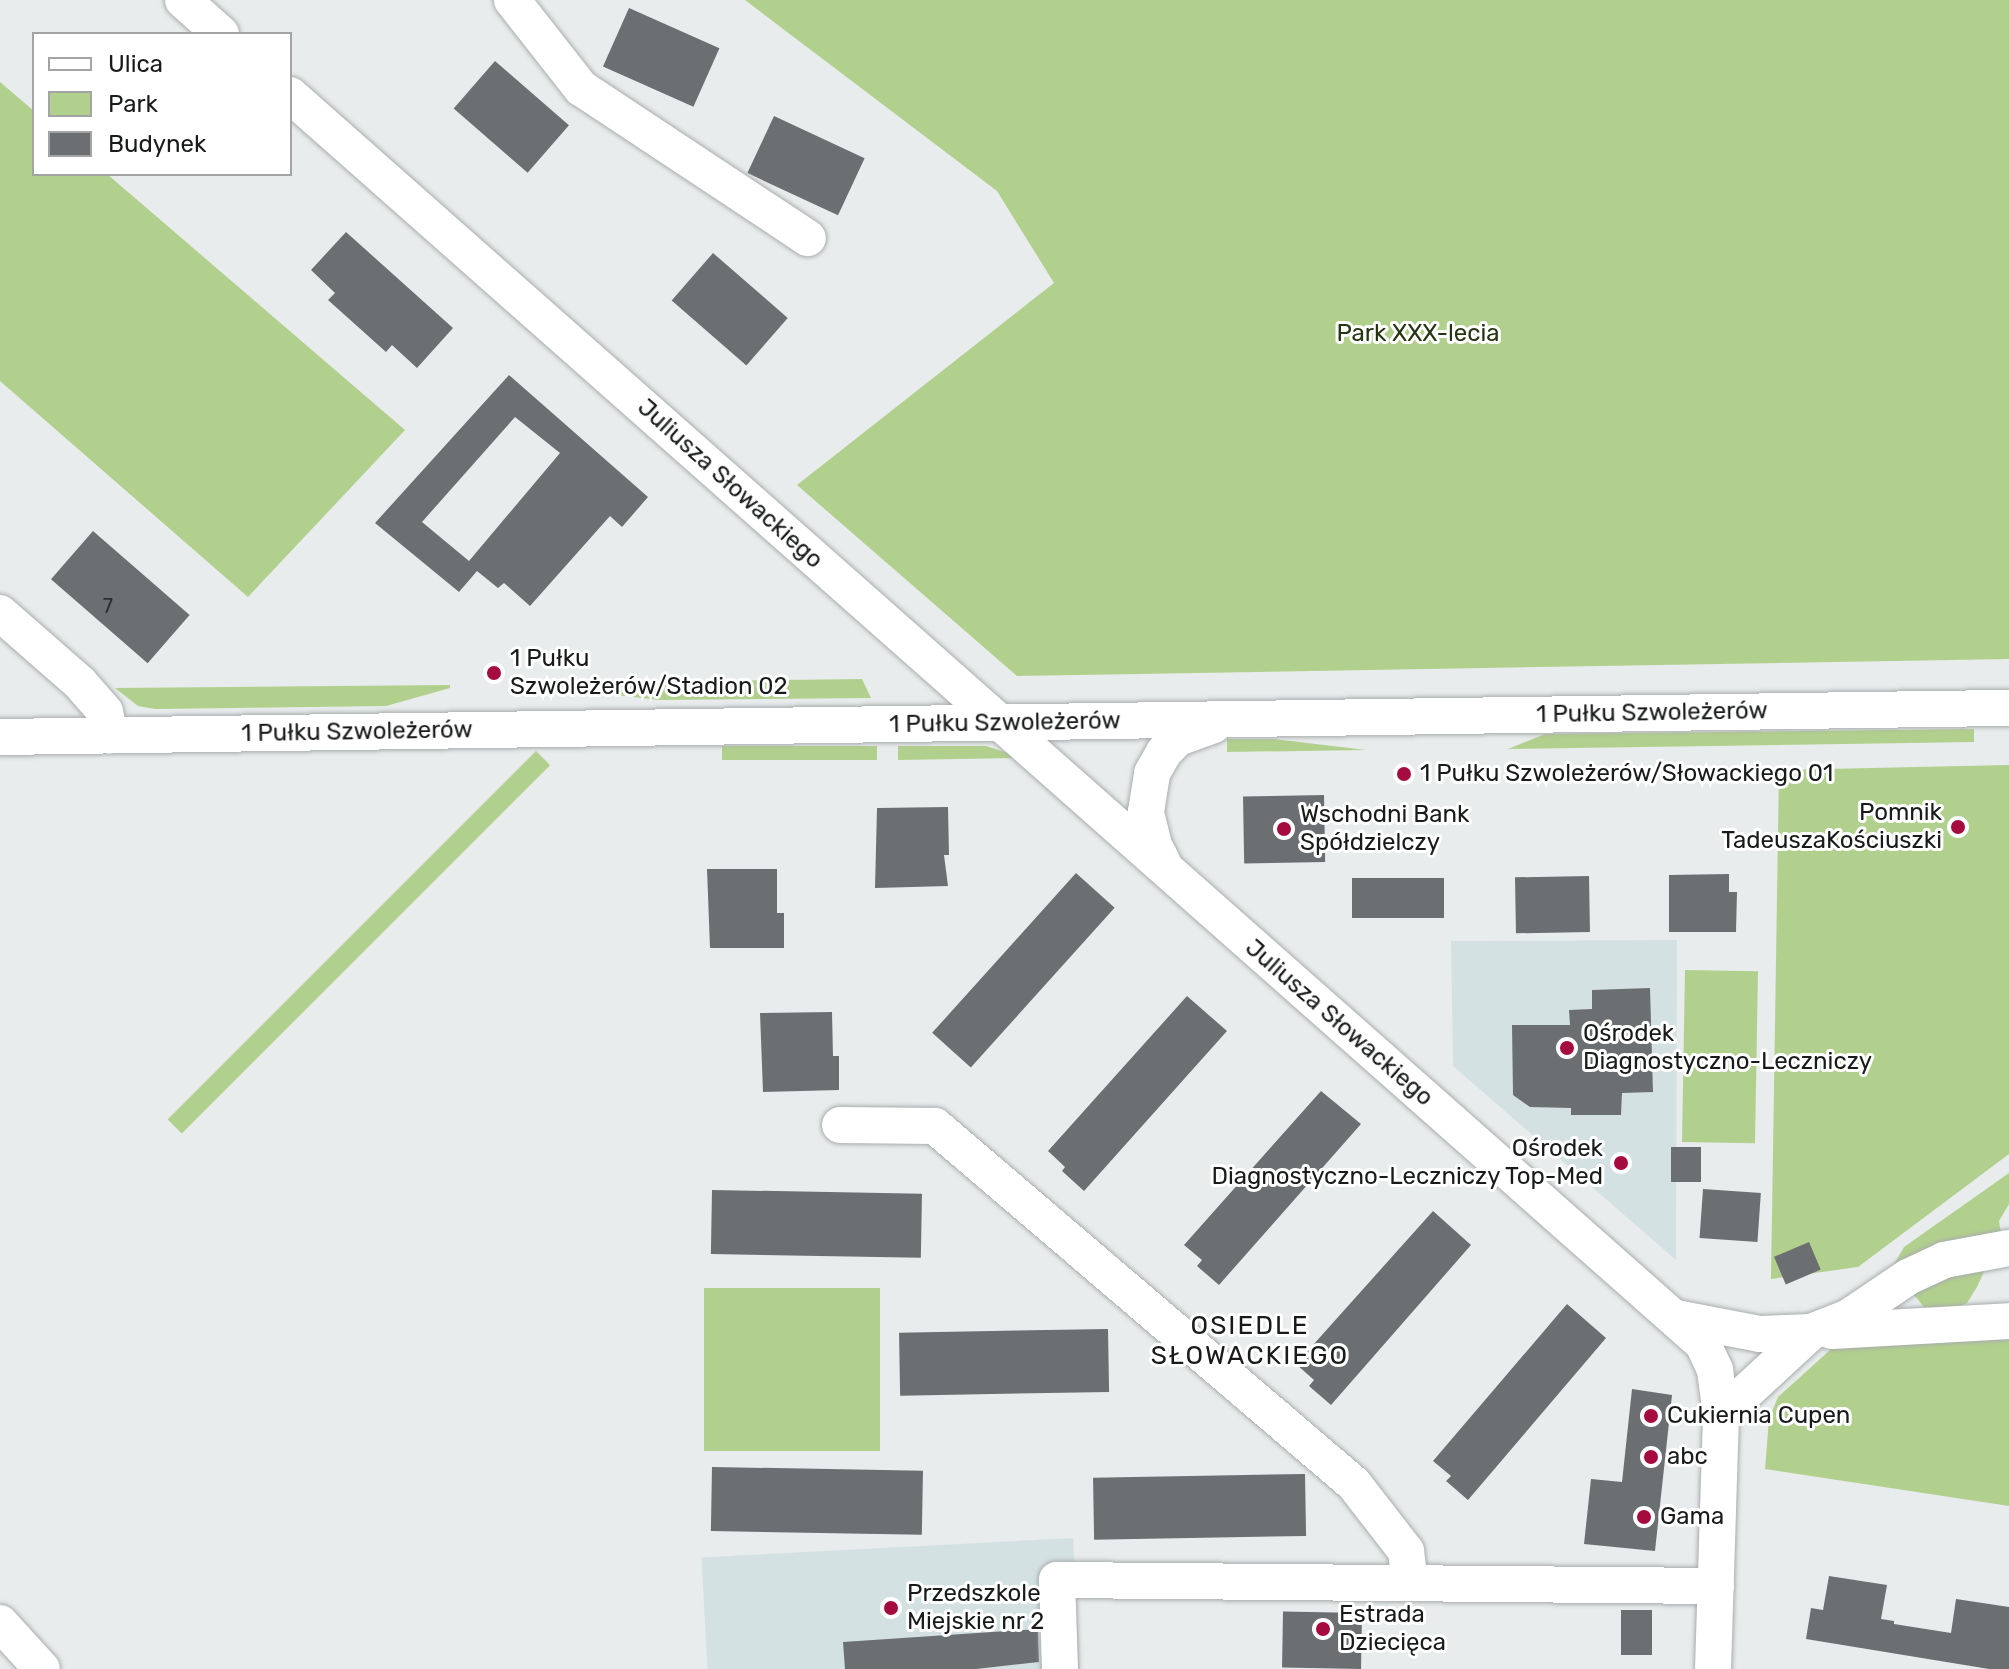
<!DOCTYPE html>
<meta charset="utf-8">
<style>
body{margin:0}
#map{position:relative;width:2009px;height:1669px;overflow:hidden;background:#e8ecec;font-family:Rubik,sans-serif}
div>[style]{position:absolute}
.built>*{inset:0;background:#d4e1e2;transform-origin:0 0}
.green>*{inset:0;background:#b2d08d;transform-origin:0 0}
.building>*{inset:0;background:#6c6f71;transform-origin:0 0}
.roads{filter:drop-shadow(0 0 2px #a9adad) drop-shadow(0 0 2px #a9adad)}
.minor>*{height:36px;margin:-18px;padding:0 18px;transform-origin:18px;border-radius:18px;background:#fff}
.dots>*{width:22px;height:22px;translate:-50% -50%;box-sizing:border-box;border:4px solid #fff;border-radius:50%}
span{translate:-50% -50%;white-space:nowrap;text-align:center;line-height:1.15;-webkit-text-stroke:6px #fff;paint-order:stroke}
.number-label{font-size:20px;color:#2e3030}
.number-label span{-webkit-text-stroke-width:0}
.park-label{font-size:24px;color:#263511}
.street-label{font-size:24px;color:#191b1b}
.poi-label{font-size:24px;color:#191b1b}
.left{translate:0 -50%;text-align:left}
.right{translate:-100% -50%;text-align:right}
.neighbourhood-label{font-size:26px;color:#191b1b;letter-spacing:2px}
.legend{position:absolute;left:32px;top:32px;width:260px;height:144px;box-sizing:border-box;background:#fff;border:2px solid #a3a4a4;margin:0;padding:10px 14px;list-style:none;font-size:24px;color:#191b1b}
.legend li{display:flex;align-items:center;gap:16px;height:40px}
.legend b{width:40px;border:2px solid #a3a4a4}
</style>
<div id="map">
<div class="built">
<div style="clip-path:polygon(1677px 940px,1676px 1260px,1453px 1066px,1451px 941px)"></div>
<div style="left:1073px;top:1538px;width:131px;height:372px;rotate:87deg"></div>
</div>
<div class="green">
<div style="clip-path:polygon(745px 0,2009px 0,2009px 659px,1017px 676px,797px 485px,1054px 283px,997px 191px)"></div>
<div style="clip-path:polygon(0 82px,34px 111px,34px 174px,107px 174px,405px 430px,248px 597px,0 381px)"></div>
<div style="clip-path:polygon(862px 679px,871px 698px,659px 700px,549px 687px,549px 683px)"></div>
<div style="clip-path:polygon(450px 685px,450px 688px,386px 706px,155px 709px,138px 706px,115px 688px)"></div>
<div style="clip-path:polygon(1974px 729px,1974px 742px,1508px 749px,1545px 734px)"></div>
<div style="clip-path:polygon(1227px 739px,1274px 739px,1366px 750px,1227px 752px)"></div>
<div style="left:877px;top:746px;width:14px;height:155px;rotate:90deg"></div>
<div style="clip-path:polygon(898px 746px,986px 746px,1023px 758px,898px 760px)"></div>
<div style="left:536px;top:751px;width:20px;height:521px;rotate:45deg"></div>
<div style="clip-path:polygon(2009px 765px,2009px 1154px,1858px 1267px,1771px 1279px,1779px 770px)"></div>
<div style="left:1685px;top:970px;width:73px;height:172px;rotate:1deg"></div>
<div style="clip-path:polygon(2009px 1173px,2009px 1204px,1999px 1221px,2001px 1234px,1977px 1287px,1967px 1303px,1947px 1312px,1928px 1312px,1892px 1268px,1904px 1247px)"></div>
<div style="left:704px;top:1288px;width:176px;height:163px"></div>
<div style="clip-path:polygon(2009px 1329px,2009px 1506px,1765px 1469px,1769px 1419px,1778px 1397px,1830px 1350px,1833px 1337px)"></div>
</div>
<div class="building">
<div style="left:629px;top:8px;width:99px;height:64px;rotate:24deg"></div>
<div style="left:495px;top:61px;width:98px;height:63px;rotate:41deg"></div>
<div style="left:774px;top:116px;width:100px;height:63px;rotate:25deg"></div>
<div style="clip-path:polygon(346px 232px,453px 328px,417px 368px,392px 345px,386px 352px,328px 300px,335px 293px,311px 270px)"></div>
<div style="left:713px;top:253px;width:99px;height:63px;rotate:41deg"></div>
<div style="clip-path:polygon(evenodd,509px 375px,648px 497px,622px 527px,610px 516px,530px 606px,504px 583px,498px 588px,477px 571px,459px 592px,375px 523px,509px 375px,515px 417px,560px 453px,469px 561px,422px 522px,515px 417px)"></div>
<div style="left:93px;top:531px;width:128px;height:64px;rotate:41deg"></div>
<div style="left:1324px;top:795px;width:67px;height:81px;rotate:89deg"></div>
<div style="clip-path:polygon(948px 807px,949px 855px,944px 855px,948px 886px,875px 888px,877px 808px)"></div>
<div style="clip-path:polygon(707px 869px,777px 869px,777px 913px,784px 913px,784px 948px,710px 948px)"></div>
<div style="left:1076px;top:873px;width:52px;height:215px;rotate:42deg"></div>
<div style="clip-path:polygon(1729px 874px,1729px 892px,1737px 892px,1736px 932px,1669px 932px,1669px 875px)"></div>
<div style="left:1589px;top:876px;width:56px;height:74px;rotate:89deg"></div>
<div style="left:1444px;top:878px;width:40px;height:92px;rotate:90deg"></div>
<div style="clip-path:polygon(1650px 988px,1653px 1092px,1622px 1093px,1621px 1115px,1571px 1115px,1571px 1108px,1530px 1107px,1513px 1095px,1512px 1025px,1570px 1025px,1569px 1010px,1592px 1009px,1592px 990px)"></div>
<div style="clip-path:polygon(1187px 996px,1227px 1031px,1084px 1191px,1062px 1171px,1065px 1167px,1048px 1151px)"></div>
<div style="clip-path:polygon(832px 1012px,833px 1056px,839px 1056px,839px 1090px,763px 1092px,760px 1013px)"></div>
<div style="clip-path:polygon(1321px 1091px,1361px 1124px,1219px 1285px,1197px 1266px,1202px 1260px,1184px 1245px)"></div>
<div style="left:1671px;top:1147px;width:30px;height:35px"></div>
<div style="left:1703px;top:1189px;width:58px;height:49px;rotate:4deg"></div>
<div style="left:712px;top:1190px;width:210px;height:64px;rotate:1deg"></div>
<div style="clip-path:polygon(1433px 1211px,1471px 1245px,1331px 1405px,1309px 1386px,1314px 1380px,1296px 1364px)"></div>
<div style="left:1809px;top:1242px;width:30px;height:38px;rotate:67deg"></div>
<div style="clip-path:polygon(1567px 1304px,1606px 1338px,1468px 1500px,1446px 1481px,1451px 1476px,1433px 1461px)"></div>
<div style="left:1108px;top:1329px;width:63px;height:209px;rotate:89deg"></div>
<div style="clip-path:polygon(1632px 1389px,1672px 1395px,1655px 1551px,1584px 1544px,1591px 1479px,1622px 1482px)"></div>
<div style="left:712px;top:1467px;width:211px;height:64px;rotate:1deg"></div>
<div style="left:1305px;top:1474px;width:62px;height:212px;rotate:89deg"></div>
<div style="clip-path:polygon(1829px 1576px,1887px 1585px,1881px 1619px,1894px 1621px,1894px 1624px,1951px 1633px,1956px 1599px,2009px 1607px,2009px 1669px,1989px 1669px,1806px 1639px,1811px 1608px,1823px 1610px)"></div>
<div style="left:1621px;top:1610px;width:31px;height:45px"></div>
<div style="left:1362px;top:1613px;width:56px;height:79px;rotate:91deg"></div>
<div style="clip-path:polygon(1038px 1629px,1039px 1662px,976px 1669px,845px 1669px,843px 1642px)"></div>
</div>
<div class="roads">
<div class="minor">
<div style="left:183px;top:0;width:51px;rotate:41.8deg"></div>
<div style="left:512px;top:0;width:112px;rotate:51.9deg"></div>
<div style="left:581px;top:88px;width:272px;rotate:33.5deg"></div>
<div style="left:290px;top:95px;width:1886px;rotate:41.47deg"></div>
<div style="left:1703px;top:1344px;width:29px;rotate:65deg"></div>
<div style="left:1715px;top:1370px;width:45px;rotate:82.4deg"></div>
<div style="left:1721px;top:1415px;width:254px;rotate:91.8deg"></div>
<div style="left:0;top:613px;width:106px;rotate:41.2deg"></div>
<div style="left:80px;top:683px;width:38px;rotate:49deg"></div>
<div style="left:105px;top:712px;width:24px;rotate:78deg"></div>
<div style="left:0;top:737px;width:2009px;rotate:-0.83deg"></div>
<div style="left:1163px;top:863px;width:20px;rotate:-117deg"></div>
<div style="left:1154px;top:845px;width:34px;rotate:-104deg"></div>
<div style="left:1146px;top:812px;width:39px;rotate:-81deg"></div>
<div style="left:1152px;top:773px;width:24px;rotate:-60deg"></div>
<div style="left:1164px;top:752px;width:20px;rotate:-45deg"></div>
<div style="left:1178px;top:738px;width:38px;rotate:-20deg"></div>
<div style="left:840px;top:1125px;width:95px;rotate:0.6deg"></div>
<div style="left:935px;top:1126px;width:551px;rotate:40.51deg"></div>
<div style="left:1354px;top:1484px;width:85px;rotate:52.2deg"></div>
<div style="left:1406px;top:1551px;width:32px;rotate:83deg"></div>
<div style="left:1676px;top:1318px;width:86px;rotate:10.8deg"></div>
<div style="left:1760px;top:1334px;width:51px;rotate:-2.2deg"></div>
<div style="left:1811px;top:1332px;width:122px;rotate:137.3deg"></div>
<div style="left:1832px;top:1331px;width:177px;rotate:-3.2deg"></div>
<div style="left:1811px;top:1332px;width:41px;rotate:-21.5deg"></div>
<div style="left:1849px;top:1317px;width:71px;rotate:-34.1deg"></div>
<div style="left:1908px;top:1277px;width:40px;rotate:-25deg"></div>
<div style="left:1944px;top:1260px;width:66px;rotate:-10.5deg"></div>
<div style="left:0;top:1623px;width:62px;rotate:47.6deg"></div>
<div style="left:1060px;top:1669px;width:89px;rotate:-91.9deg"></div>
<div style="left:1057px;top:1580px;width:659px;rotate:0.52deg"></div>
</div>
</div>
<div class="dots">
<div style="left:494px;top:673px;background:#a50b3e"></div>
<div style="left:1404px;top:774px;background:#a50b3e"></div>
<div style="left:1958px;top:827px;background:#a50b3e"></div>
<div style="left:1284px;top:829px;background:#a50b3e"></div>
<div style="left:1567px;top:1048px;background:#a50b3e"></div>
<div style="left:1621px;top:1163px;background:#a50b3e"></div>
<div style="left:1651px;top:1416px;background:#a50b3e"></div>
<div style="left:1651px;top:1457px;background:#a50b3e"></div>
<div style="left:1644px;top:1517px;background:#a50b3e"></div>
<div style="left:891px;top:1608px;background:#a50b3e"></div>
<div style="left:1323px;top:1629px;background:#a50b3e"></div>
</div>
<div class="number-label">
<span style="left:108px;top:606px">7</span>
</div>
<div class="park-label">
<span style="left:1418px;top:334px">Park XXX-lecia</span>
</div>
<div class="street-label">
<span style="left:730px;top:484px;rotate:42deg">Juliusza Słowackiego</span>
<span style="left:1652px;top:713px;rotate:-1deg">1 Pułku Szwoleżerów</span>
<span style="left:1005px;top:723px;rotate:-1deg">1 Pułku Szwoleżerów</span>
<span style="left:357px;top:732px;rotate:-1deg">1 Pułku Szwoleżerów</span>
<span style="left:1339px;top:1023px;rotate:41deg">Juliusza Słowackiego</span>
</div>
<div class="poi-label">
<span class="left" style="left:510px;top:673px">1 Pułku<br>Szwoleżerów/Stadion 02</span>
<span class="left" style="left:1420px;top:774px">1 Pułku Szwoleżerów/Słowackiego 01</span>
<span class="right" style="left:1942px;top:827px">Pomnik<br>TadeuszaKościuszki</span>
<span class="left" style="left:1300px;top:829px">Wschodni Bank<br>Spółdzielczy</span>
<span class="left" style="left:1583px;top:1048px">Ośrodek<br>Diagnostyczno-Leczniczy</span>
<span class="right" style="left:1603px;top:1163px">Ośrodek<br>Diagnostyczno-Leczniczy Top-Med</span>
<span class="left" style="left:1667px;top:1416px">Cukiernia Cupen</span>
<span class="left" style="left:1667px;top:1457px">abc</span>
<span class="left" style="left:1660px;top:1517px">Gama</span>
<span class="left" style="left:907px;top:1608px">Przedszkole<br>Miejskie nr 2</span>
<span class="left" style="left:1339px;top:1629px">Estrada<br>Dziecięca</span>
</div>
<div class="neighbourhood-label">
<span style="left:1250px;top:1341px">OSIEDLE<br>SŁOWACKIEGO</span>
</div>
<ul class="legend">
<li><b style="height:10px;background:#fff"></b>Ulica</li>
<li><b style="height:22px;background:#b2d08d"></b>Park</li>
<li><b style="height:22px;background:#6c6f71"></b>Budynek</li>
</ul>
</div>
